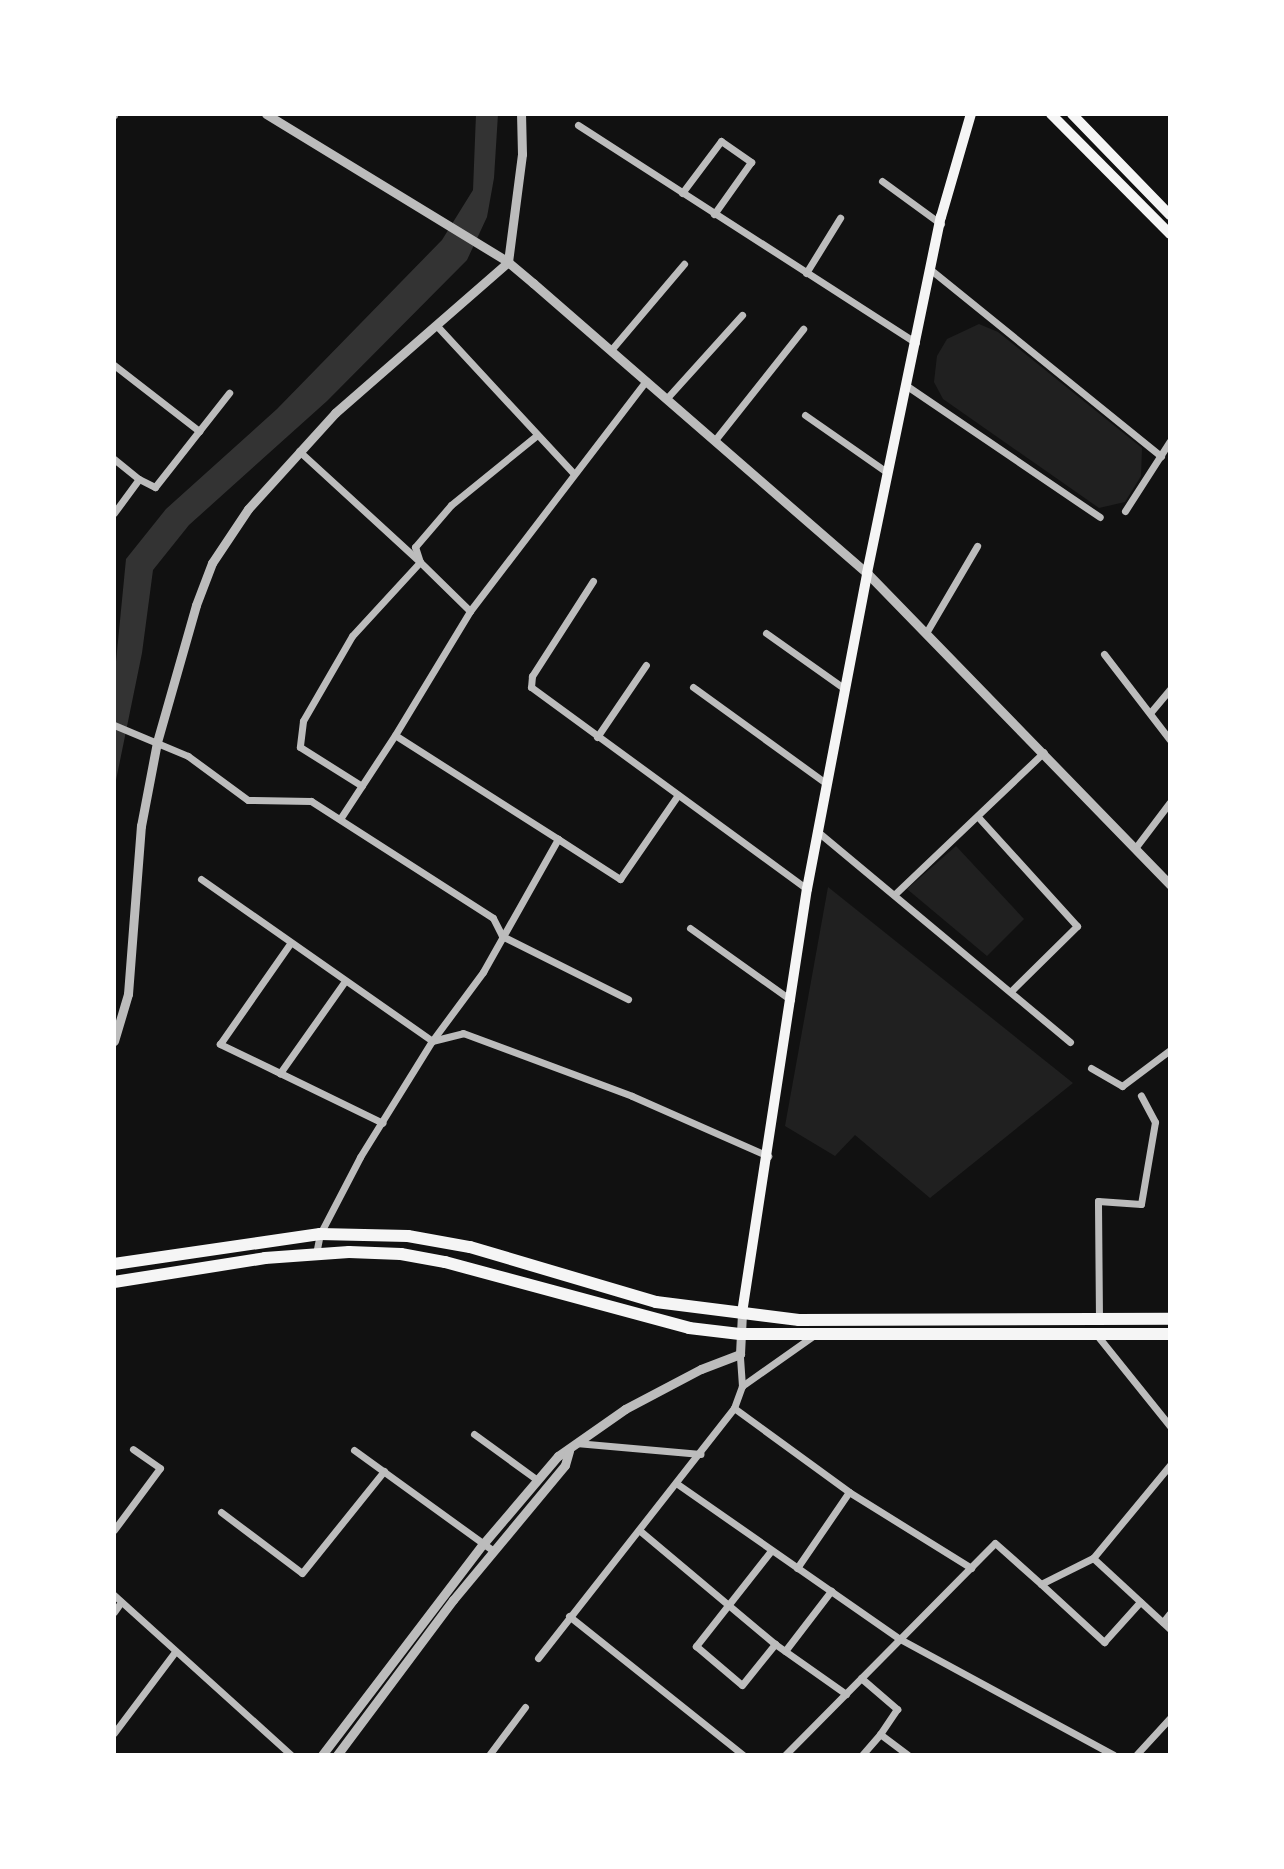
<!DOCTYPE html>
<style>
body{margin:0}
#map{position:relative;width:1284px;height:1869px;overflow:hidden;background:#111;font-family:Helvetica,sans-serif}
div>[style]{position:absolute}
.green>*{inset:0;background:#202020}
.water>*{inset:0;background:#333}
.minor>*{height:7px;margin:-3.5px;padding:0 3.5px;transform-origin:3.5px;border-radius:3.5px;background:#bcbcbc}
.tertiary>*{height:9px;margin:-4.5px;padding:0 4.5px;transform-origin:4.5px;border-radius:4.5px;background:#bcbcbc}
.secondary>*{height:10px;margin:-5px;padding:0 5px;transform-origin:5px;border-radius:5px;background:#f5f5f5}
.trunk>*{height:12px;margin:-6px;padding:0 6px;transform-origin:6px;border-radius:6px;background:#f5f5f5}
span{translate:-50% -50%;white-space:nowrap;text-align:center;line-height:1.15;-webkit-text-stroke:7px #fff;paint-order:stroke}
.frame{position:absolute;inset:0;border:116px solid #fff;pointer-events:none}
</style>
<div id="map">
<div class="green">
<div style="clip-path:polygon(979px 324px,998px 332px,1142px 448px,1141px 476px,1125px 502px,1099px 508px,943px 399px,934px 382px,937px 356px,947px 339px)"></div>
<div style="clip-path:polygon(956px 846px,1024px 919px,987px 956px,907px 889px)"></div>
<div style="clip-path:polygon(828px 887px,1073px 1083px,930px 1198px,855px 1135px,835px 1156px,785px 1126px)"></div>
</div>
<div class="water">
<div style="clip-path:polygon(476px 114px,498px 114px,494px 178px,487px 217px,467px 260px,327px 401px,189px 525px,153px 570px,142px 653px,114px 790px,114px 682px,126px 559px,166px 509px,277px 409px,442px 240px,473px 190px)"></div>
</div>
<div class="minor">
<div style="left:114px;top:115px;width:1px;rotate:-90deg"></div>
<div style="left:578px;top:125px;width:402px;rotate:32.8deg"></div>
<div style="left:882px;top:181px;width:73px;rotate:36.1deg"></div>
<div style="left:682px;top:193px;width:65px;rotate:-53.1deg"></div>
<div style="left:721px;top:141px;width:37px;rotate:35deg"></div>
<div style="left:751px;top:162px;width:64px;rotate:125.4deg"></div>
<div style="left:931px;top:270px;width:296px;rotate:39deg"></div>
<div style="left:806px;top:273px;width:65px;rotate:-58.3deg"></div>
<div style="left:437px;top:326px;width:200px;rotate:47.2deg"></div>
<div style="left:611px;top:350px;width:113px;rotate:-49.7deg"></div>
<div style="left:114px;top:365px;width:108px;rotate:37.8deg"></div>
<div style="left:907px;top:386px;width:233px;rotate:34.2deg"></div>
<div style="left:667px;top:398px;width:112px;rotate:-47.9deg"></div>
<div style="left:805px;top:415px;width:101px;rotate:34.9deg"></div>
<div style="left:715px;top:440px;width:142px;rotate:-51.6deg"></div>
<div style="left:299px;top:451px;width:164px;rotate:42.5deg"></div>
<div style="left:420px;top:562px;width:100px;rotate:132.6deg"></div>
<div style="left:352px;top:636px;width:98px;rotate:120deg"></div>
<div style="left:303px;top:721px;width:26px;rotate:97deg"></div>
<div style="left:300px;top:747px;width:73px;rotate:32.2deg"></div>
<div style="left:114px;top:459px;width:32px;rotate:39deg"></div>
<div style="left:1125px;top:511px;width:83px;rotate:-57.3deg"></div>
<div style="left:114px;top:513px;width:42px;rotate:-53.7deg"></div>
<div style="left:139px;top:479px;width:18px;rotate:27deg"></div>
<div style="left:155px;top:487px;width:120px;rotate:-51.8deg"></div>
<div style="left:593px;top:581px;width:113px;rotate:122.7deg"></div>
<div style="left:532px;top:676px;width:11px;rotate:95deg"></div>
<div style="left:531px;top:687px;width:342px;rotate:36.2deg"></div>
<div style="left:470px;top:611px;width:70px;rotate:-135.6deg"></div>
<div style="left:420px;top:562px;width:16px;rotate:-108deg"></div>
<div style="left:415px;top:547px;width:55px;rotate:-49.4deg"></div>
<div style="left:451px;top:505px;width:111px;rotate:-39.1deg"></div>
<div style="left:766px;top:633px;width:97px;rotate:35.3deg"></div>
<div style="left:926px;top:633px;width:101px;rotate:-59.6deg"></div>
<div style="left:1104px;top:654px;width:108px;rotate:52.5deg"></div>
<div style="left:693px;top:687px;width:165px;rotate:35.9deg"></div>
<div style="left:1150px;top:713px;width:31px;rotate:-50deg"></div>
<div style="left:114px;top:725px;width:80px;rotate:22.7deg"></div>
<div style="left:188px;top:756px;width:74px;rotate:36.3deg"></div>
<div style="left:248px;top:800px;width:63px;rotate:0.9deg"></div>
<div style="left:311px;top:801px;width:216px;rotate:32.7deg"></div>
<div style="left:493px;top:918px;width:20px;rotate:63deg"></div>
<div style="left:502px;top:936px;width:141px;rotate:26.6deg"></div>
<div style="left:597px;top:737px;width:87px;rotate:-55.8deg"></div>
<div style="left:979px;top:818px;width:146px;rotate:47.8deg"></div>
<div style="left:1077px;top:926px;width:91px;rotate:135.4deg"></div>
<div style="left:340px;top:819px;width:100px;rotate:-56.8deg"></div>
<div style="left:818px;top:832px;width:328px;rotate:39.8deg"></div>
<div style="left:558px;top:839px;width:74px;rotate:32.8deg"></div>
<div style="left:620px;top:879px;width:102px;rotate:-55.4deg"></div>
<div style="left:1136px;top:847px;width:56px;rotate:-52.9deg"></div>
<div style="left:201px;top:879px;width:282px;rotate:35deg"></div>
<div style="left:432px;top:1041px;width:86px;rotate:-53.5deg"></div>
<div style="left:483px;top:972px;width:153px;rotate:-60.6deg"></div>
<div style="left:558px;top:839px;width:193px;rotate:-147.5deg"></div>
<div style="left:395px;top:735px;width:145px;rotate:-58.8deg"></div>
<div style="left:470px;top:611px;width:290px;rotate:-52.6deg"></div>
<div style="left:896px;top:893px;width:204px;rotate:-43.6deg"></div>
<div style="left:690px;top:928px;width:124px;rotate:35.5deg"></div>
<div style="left:345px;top:981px;width:113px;rotate:125.2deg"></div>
<div style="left:280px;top:1073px;width:114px;rotate:25.9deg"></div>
<div style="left:1091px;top:1068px;width:36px;rotate:30deg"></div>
<div style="left:1122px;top:1086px;width:60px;rotate:-36.9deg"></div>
<div style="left:280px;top:1073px;width:67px;rotate:-154.2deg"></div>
<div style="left:220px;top:1044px;width:121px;rotate:-55.1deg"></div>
<div style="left:316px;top:1254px;width:20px;rotate:-79deg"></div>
<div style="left:320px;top:1234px;width:87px;rotate:-62.5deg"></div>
<div style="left:360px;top:1157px;width:137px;rotate:-58.2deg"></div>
<div style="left:432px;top:1041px;width:32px;rotate:-14deg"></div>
<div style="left:463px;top:1033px;width:180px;rotate:20.4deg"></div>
<div style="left:632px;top:1096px;width:149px;rotate:23.8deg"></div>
<div style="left:1099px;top:1319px;width:118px;rotate:-90.5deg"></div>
<div style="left:1098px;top:1201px;width:43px;rotate:4deg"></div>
<div style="left:1141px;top:1204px;width:83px;rotate:-80.3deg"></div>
<div style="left:1155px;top:1122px;width:30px;rotate:-118deg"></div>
<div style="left:1096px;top:1334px;width:118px;rotate:51.2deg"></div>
<div style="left:742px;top:1386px;width:87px;rotate:-35.2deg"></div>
<div style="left:734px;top:1408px;width:142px;rotate:36.1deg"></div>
<div style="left:849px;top:1492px;width:144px;rotate:31.9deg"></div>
<div style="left:474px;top:1434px;width:77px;rotate:36deg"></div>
<div style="left:576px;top:1443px;width:125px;rotate:5deg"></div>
<div style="left:354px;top:1450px;width:170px;rotate:35.9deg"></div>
<div style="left:1170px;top:1465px;width:121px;rotate:129.6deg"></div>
<div style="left:1093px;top:1558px;width:105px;rotate:42.7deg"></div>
<div style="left:676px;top:1483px;width:273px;rotate:34.9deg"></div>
<div style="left:900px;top:1639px;width:243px;rotate:28.5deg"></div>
<div style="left:221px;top:1512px;width:101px;rotate:37deg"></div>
<div style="left:302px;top:1573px;width:131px;rotate:-51.2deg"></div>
<div style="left:114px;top:1530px;width:77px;rotate:-53.4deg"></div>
<div style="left:160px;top:1468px;width:33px;rotate:-145deg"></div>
<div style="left:639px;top:1530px;width:177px;rotate:40deg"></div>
<div style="left:770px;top:1552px;width:120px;rotate:128.2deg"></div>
<div style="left:696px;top:1646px;width:60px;rotate:40.3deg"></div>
<div style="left:742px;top:1685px;width:53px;rotate:-51.2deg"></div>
<div style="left:775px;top:1644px;width:87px;rotate:35.2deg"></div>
<div style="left:1093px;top:1558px;width:58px;rotate:153.4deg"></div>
<div style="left:1041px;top:1584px;width:86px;rotate:42.6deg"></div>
<div style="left:1104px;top:1642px;width:54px;rotate:-48deg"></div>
<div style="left:797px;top:1568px;width:92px;rotate:-55.6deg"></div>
<div style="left:114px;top:1595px;width:239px;rotate:42.1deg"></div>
<div style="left:114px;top:1612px;width:12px;rotate:-55deg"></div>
<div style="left:569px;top:1616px;width:223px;rotate:38.6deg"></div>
<div style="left:1163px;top:1622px;width:11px;rotate:-52deg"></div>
<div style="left:785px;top:1651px;width:76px;rotate:-52.5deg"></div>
<div style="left:538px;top:1658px;width:318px;rotate:-51.9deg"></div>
<div style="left:734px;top:1408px;width:23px;rotate:-70deg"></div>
<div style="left:742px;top:1386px;width:32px;rotate:-94deg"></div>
<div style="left:861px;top:1678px;width:48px;rotate:40.7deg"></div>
<div style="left:897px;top:1709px;width:30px;rotate:124deg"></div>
<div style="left:114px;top:1733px;width:100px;rotate:-53.1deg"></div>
<div style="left:489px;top:1755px;width:60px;rotate:-53.1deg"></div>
<div style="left:785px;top:1755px;width:298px;rotate:-45.3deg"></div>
<div style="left:995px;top:1543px;width:62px;rotate:41.7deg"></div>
<div style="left:862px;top:1755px;width:28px;rotate:-49deg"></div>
<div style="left:880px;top:1734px;width:35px;rotate:37deg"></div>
<div style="left:1136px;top:1755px;width:50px;rotate:-47.4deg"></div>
</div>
<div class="tertiary">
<div style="left:266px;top:114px;width:284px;rotate:31.4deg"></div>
<div style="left:508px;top:262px;width:33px;rotate:40deg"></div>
<div style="left:533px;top:283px;width:442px;rotate:41deg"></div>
<div style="left:867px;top:573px;width:435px;rotate:45.8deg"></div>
<div style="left:114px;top:1041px;width:49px;rotate:-73.4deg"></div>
<div style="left:128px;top:994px;width:169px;rotate:-85.6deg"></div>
<div style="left:141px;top:826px;width:86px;rotate:-79.2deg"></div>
<div style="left:157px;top:742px;width:142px;rotate:-74.1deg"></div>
<div style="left:196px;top:605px;width:45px;rotate:-69.1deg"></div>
<div style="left:212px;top:563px;width:65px;rotate:-56.3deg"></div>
<div style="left:248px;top:509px;width:130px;rotate:-47.8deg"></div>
<div style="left:335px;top:413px;width:230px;rotate:-41.1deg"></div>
<div style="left:508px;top:262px;width:109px;rotate:-82.6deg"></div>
<div style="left:522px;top:154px;width:40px;rotate:-91.4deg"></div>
<div style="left:322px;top:1755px;width:265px;rotate:-52.7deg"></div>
<div style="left:483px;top:1544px;width:116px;rotate:-49.6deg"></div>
<div style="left:558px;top:1456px;width:82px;rotate:-35deg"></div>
<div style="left:625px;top:1409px;width:86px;rotate:-27.8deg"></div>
<div style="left:701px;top:1369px;width:42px;rotate:-21deg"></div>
<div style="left:740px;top:1354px;width:41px;rotate:-87.2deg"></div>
<div style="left:337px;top:1755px;width:194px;rotate:-53.2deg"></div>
<div style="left:453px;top:1600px;width:175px;rotate:-50.3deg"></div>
<div style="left:565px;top:1465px;width:15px;rotate:-74deg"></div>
</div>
<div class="secondary">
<div style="left:1051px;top:114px;width:169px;rotate:45.2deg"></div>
<div style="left:1072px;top:114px;width:141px;rotate:45.9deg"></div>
<div style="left:742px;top:1313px;width:429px;rotate:-81.3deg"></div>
<div style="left:807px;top:889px;width:322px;rotate:-79.2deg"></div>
<div style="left:867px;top:573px;width:364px;rotate:-78.3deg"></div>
<div style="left:941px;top:217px;width:107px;rotate:-73.8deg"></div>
</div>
<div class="trunk">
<div style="left:114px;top:1264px;width:208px;rotate:-8.3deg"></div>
<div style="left:320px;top:1234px;width:88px;rotate:1.3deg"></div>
<div style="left:408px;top:1236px;width:63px;rotate:10.1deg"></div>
<div style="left:470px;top:1247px;width:194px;rotate:16.5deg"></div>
<div style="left:656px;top:1302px;width:144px;rotate:7.2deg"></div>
<div style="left:799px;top:1320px;width:371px;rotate:-0.2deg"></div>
<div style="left:114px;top:1282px;width:153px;rotate:-9deg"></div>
<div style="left:265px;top:1258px;width:84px;rotate:-4.1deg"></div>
<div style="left:349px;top:1252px;width:52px;rotate:2.2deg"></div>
<div style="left:401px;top:1254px;width:45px;rotate:10.3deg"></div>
<div style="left:445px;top:1262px;width:253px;rotate:15.1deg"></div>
<div style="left:689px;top:1328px;width:51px;rotate:6.7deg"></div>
<div style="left:740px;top:1334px;width:430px"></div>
</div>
<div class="frame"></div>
</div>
